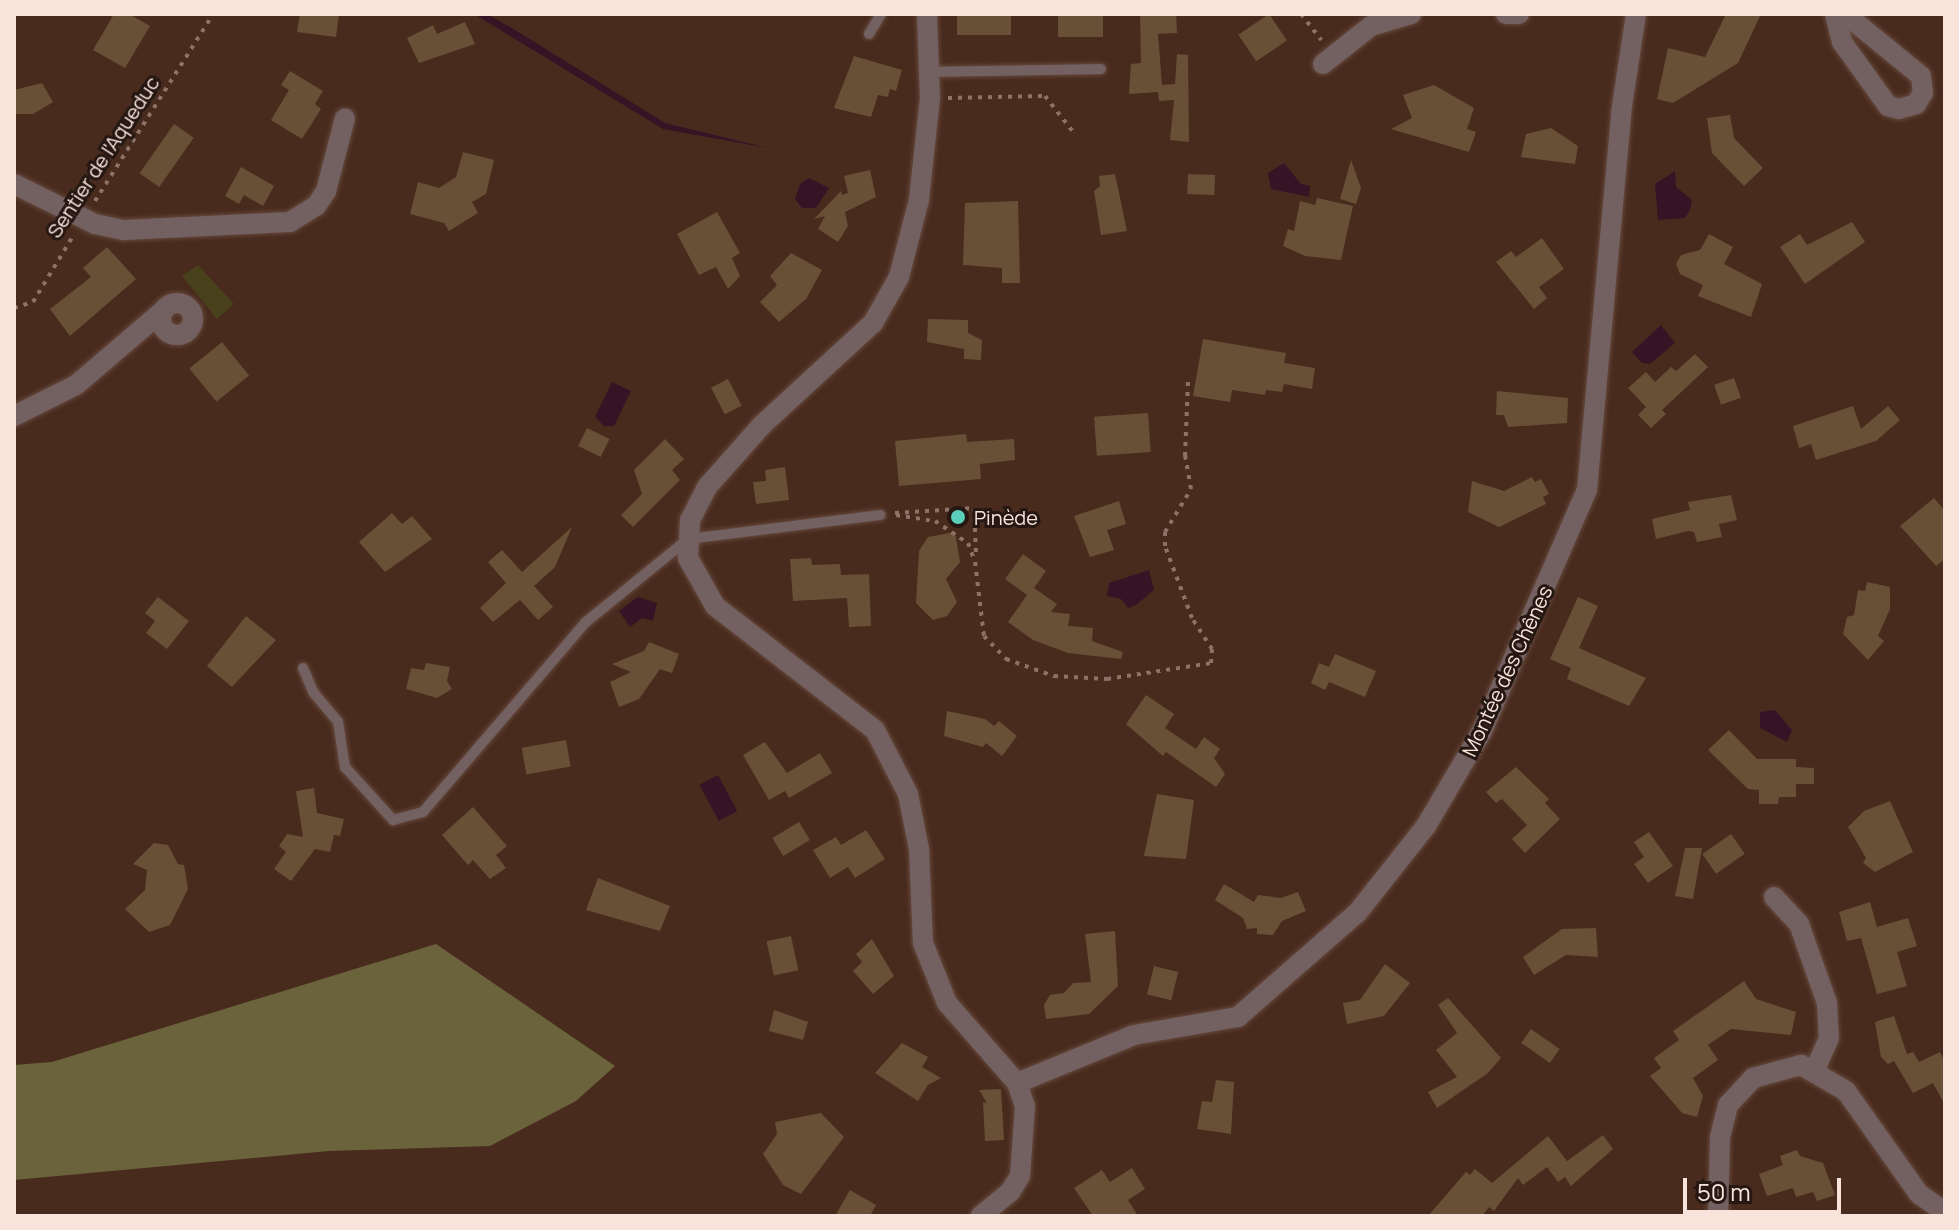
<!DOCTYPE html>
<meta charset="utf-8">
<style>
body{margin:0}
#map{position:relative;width:1959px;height:1230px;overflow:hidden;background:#492b1e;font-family:Manrope,sans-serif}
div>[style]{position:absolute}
.green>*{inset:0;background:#48411b}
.forest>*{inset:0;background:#6a633b}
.water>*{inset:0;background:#351426;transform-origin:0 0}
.building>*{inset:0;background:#675036;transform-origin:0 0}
.path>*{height:4px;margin-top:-2px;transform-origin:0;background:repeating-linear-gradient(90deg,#8d7267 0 4px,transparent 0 10px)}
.roads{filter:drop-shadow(0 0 2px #65493c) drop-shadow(0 0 2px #65493c)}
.service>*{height:10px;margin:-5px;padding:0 5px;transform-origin:5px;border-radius:5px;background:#736162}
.minor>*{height:20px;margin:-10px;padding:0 10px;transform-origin:10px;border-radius:10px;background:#736162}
.minor>.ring{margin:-10px;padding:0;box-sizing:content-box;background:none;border:20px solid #736162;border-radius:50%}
.dots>*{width:22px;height:22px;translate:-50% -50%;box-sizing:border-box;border:4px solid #251712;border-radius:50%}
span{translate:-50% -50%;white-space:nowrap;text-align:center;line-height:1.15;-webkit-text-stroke:6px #251712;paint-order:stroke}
.street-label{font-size:20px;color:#f9e4dc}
.poi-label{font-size:20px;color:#f9e4dc}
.left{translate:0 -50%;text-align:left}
.frame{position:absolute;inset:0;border:16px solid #f9e4dc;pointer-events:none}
.scale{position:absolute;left:1683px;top:1178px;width:158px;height:36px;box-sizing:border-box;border:4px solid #f9e4dc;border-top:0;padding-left:10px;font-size:24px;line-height:28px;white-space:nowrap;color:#f9e4dc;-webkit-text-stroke:6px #251712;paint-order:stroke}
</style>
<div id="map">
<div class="green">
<div style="clip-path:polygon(198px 265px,234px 304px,217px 319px,182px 276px)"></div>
</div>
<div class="forest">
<div style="clip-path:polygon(436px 944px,615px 1066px,576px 1101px,490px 1146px,329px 1151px,14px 1180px,14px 1065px,52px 1062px)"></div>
</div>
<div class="water">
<div style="clip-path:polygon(474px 14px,487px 14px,512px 28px,665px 123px,768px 148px,663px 129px)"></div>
<div style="clip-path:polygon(1284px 163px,1301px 184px,1310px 186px,1309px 197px,1271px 189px,1268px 173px)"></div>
<div style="clip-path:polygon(1675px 171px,1676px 187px,1692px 200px,1690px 210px,1685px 218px,1658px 220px,1655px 184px)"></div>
<div style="clip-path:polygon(809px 178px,829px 188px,816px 208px,802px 208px,795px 199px,800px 184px)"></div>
<div style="clip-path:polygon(1661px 325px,1675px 343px,1650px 364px,1642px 363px,1632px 352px)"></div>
<div style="clip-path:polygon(612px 382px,631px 391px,614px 426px,604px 426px,595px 417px)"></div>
<div style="clip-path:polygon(1149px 570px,1154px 590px,1136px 605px,1128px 608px,1121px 599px,1107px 596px,1109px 583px)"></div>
<div style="clip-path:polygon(638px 597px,657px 603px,653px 621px,642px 618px,630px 627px,619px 611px)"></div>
<div style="clip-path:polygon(1775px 710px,1792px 730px,1787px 742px,1760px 728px,1760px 712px)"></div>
<div style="left:718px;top:775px;width:41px;height:21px;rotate:62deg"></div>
</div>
<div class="building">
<div style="clip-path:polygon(114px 14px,129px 14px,150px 26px,125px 68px,93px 50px)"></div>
<div style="clip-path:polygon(300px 14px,339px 14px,336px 37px,297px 32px)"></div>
<div style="left:957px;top:14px;width:54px;height:21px"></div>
<div style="left:1058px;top:14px;width:45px;height:23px"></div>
<div style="clip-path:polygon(1140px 14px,1176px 14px,1177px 33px,1158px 34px,1162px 85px,1175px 84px,1177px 54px,1188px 55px,1189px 142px,1170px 140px,1174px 100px,1159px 101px,1158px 92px,1129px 94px,1131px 64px,1141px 63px)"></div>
<div style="left:1269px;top:14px;width:32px;height:37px;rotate:56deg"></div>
<div style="clip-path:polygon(1726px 14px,1761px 14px,1738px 63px,1673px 103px,1657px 99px,1668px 48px,1705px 57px)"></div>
<div style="clip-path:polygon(465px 22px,475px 44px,419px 63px,407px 38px,433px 25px,437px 34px)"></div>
<div style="clip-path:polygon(854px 56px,902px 70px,896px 91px,890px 89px,888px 97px,878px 95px,871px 117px,834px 108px)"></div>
<div style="clip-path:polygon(290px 71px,323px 91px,315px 104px,321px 109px,302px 139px,271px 120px,289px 90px,281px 85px)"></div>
<div style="clip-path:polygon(42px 83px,53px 102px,33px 114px,14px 114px,14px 90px)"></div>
<div style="clip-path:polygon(1434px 85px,1474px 108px,1467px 129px,1476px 132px,1469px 152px,1391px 129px,1412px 118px,1403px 95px)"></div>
<div style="clip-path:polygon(1730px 115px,1734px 138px,1763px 168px,1744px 186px,1712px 153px,1707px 118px)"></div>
<div style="left:174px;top:124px;width:24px;height:60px;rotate:35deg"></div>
<div style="clip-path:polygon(1551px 128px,1578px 146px,1575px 164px,1521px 157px,1526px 134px)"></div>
<div style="clip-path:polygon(463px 152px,494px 160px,486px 194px,472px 202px,478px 213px,449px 231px,444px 223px,410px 214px,418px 182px,439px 188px,456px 177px)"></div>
<div style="clip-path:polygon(1351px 160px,1361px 188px,1356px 204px,1340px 199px)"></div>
<div style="clip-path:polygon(241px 167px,274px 186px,263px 206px,244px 195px,239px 204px,225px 196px)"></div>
<div style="clip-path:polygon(870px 170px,876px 197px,845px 212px,848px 226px,838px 242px,818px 229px,825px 216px,814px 219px,841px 191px,842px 195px,848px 193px,844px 176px)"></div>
<div style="clip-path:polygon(1115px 174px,1127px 231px,1101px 235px,1094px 191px,1100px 186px,1099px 176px)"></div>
<div style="left:1188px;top:174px;width:27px;height:20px;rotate:2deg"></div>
<div style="clip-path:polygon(1317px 198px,1353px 206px,1341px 260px,1305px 256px,1283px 246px,1288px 229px,1294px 231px,1300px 201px,1315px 205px)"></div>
<div style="clip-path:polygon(1018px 201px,1020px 283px,1002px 283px,1002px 268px,963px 265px,965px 203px)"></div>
<div style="clip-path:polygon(717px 212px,740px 253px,732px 258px,740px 276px,728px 289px,716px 267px,699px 275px,677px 234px)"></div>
<div style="clip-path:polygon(1852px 222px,1865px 242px,1805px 284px,1780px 247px,1800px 234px,1807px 245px)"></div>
<div style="clip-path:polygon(1709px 234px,1733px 247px,1724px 264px,1762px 284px,1751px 317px,1698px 296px,1703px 285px,1680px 274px,1676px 264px,1681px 255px,1700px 250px)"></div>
<div style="clip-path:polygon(1542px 238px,1564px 269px,1539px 287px,1547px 298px,1534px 309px,1496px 262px,1511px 251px,1516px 257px)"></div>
<div style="clip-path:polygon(107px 247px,136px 279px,70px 336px,50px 309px,91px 277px,83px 268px)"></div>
<div style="clip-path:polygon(791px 253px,822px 270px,806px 299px,779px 322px,760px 302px,777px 285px,770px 276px)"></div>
<div style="clip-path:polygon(928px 319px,968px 320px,968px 333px,982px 340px,981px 360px,964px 359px,964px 349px,927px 342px)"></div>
<div style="clip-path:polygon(1203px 339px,1286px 353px,1284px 363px,1315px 368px,1312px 389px,1284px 384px,1282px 392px,1266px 390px,1265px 395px,1232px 390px,1230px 402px,1193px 396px)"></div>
<div style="left:222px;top:342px;width:43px;height:42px;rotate:51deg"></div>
<div style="clip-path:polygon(1695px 354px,1708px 367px,1662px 410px,1666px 414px,1651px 428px,1638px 415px,1646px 407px,1628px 388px,1646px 372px,1655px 382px,1671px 367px,1676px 371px)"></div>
<div style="left:1734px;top:378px;width:21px;height:21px;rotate:71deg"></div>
<div style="left:728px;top:379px;width:30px;height:19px;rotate:63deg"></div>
<div style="clip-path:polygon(1497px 391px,1568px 398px,1567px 423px,1508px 427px,1504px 415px,1496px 415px)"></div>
<div style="clip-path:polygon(1853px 406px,1861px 429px,1888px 406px,1900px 420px,1876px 441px,1816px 460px,1811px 444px,1799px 448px,1793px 426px)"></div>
<div style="left:1148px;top:413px;width:39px;height:54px;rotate:86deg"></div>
<div style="left:587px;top:428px;width:25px;height:20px;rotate:26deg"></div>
<div style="clip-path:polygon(966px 434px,967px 442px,1014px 439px,1015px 460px,980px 464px,981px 479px,899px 486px,895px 441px)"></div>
<div style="clip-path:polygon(665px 439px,684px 459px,672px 470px,680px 480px,633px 527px,621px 515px,642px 494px,634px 470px)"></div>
<div style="clip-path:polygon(785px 467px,789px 500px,756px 504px,753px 482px,766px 481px,765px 470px)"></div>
<div style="clip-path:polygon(1532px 477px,1535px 482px,1541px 479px,1549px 494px,1543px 497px,1546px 504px,1499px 527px,1468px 512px,1472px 481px,1504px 491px)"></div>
<div style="clip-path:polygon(1731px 495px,1737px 520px,1719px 524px,1722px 537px,1697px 542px,1694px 532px,1688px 531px,1656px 539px,1652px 519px,1690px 510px,1688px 502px)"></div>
<div style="clip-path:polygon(1934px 498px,1945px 511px,1945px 559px,1936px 566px,1900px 526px)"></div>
<div style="clip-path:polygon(1119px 501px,1126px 524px,1107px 530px,1114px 550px,1090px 557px,1074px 516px)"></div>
<div style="clip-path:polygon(392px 513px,402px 524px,412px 516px,432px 539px,385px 572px,359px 542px)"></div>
<div style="clip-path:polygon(572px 527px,555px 567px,534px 586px,553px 607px,538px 620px,520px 600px,493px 622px,480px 608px,506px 583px,488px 562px,502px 550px,522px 572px)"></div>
<div style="clip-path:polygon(955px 532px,960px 562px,946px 579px,957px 602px,947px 616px,933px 620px,916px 603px,919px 551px,928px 537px)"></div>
<div style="clip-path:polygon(1023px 554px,1046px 571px,1034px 588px,1057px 604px,1051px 612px,1070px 614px,1068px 626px,1093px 628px,1092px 641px,1123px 652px,1121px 659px,1068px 653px,1033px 640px,1008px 622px,1027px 595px,1005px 579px)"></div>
<div style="clip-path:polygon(811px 558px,812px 565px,840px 564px,841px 575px,869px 574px,871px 626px,849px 627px,847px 598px,793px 601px,790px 559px)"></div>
<div style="clip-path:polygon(1867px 582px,1890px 587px,1890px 609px,1878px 636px,1884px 641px,1868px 660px,1843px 634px,1847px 617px,1854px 615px,1858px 590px,1865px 591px)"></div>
<div style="clip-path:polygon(158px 597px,189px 621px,167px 649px,146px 633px,155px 621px,145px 613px)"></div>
<div style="clip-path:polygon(1578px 597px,1598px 606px,1579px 648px,1646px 678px,1629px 706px,1567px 679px,1571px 668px,1550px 659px)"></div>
<div style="clip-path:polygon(246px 616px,276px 640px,232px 687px,207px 666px)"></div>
<div style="clip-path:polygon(649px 642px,679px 654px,672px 673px,660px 669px,639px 699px,619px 707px,610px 682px,631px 672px,612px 664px,644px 651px)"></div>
<div style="clip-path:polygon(1335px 654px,1376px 671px,1365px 697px,1329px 682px,1325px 690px,1311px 683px,1319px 663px,1329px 667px)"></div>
<div style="clip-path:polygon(426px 663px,450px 667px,447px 681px,452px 689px,437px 698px,406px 689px,411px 668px,424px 670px)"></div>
<div style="clip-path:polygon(1146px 695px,1174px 714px,1165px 728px,1196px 749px,1204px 737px,1220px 749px,1214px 758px,1225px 774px,1216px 787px,1166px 752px,1163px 756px,1126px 724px)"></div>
<div style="clip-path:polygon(947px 711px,985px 719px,994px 726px,999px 721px,1017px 736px,1002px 756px,986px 743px,983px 747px,944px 736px)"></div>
<div style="clip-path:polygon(1729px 730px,1757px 759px,1796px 759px,1796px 767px,1814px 768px,1814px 784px,1796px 784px,1796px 797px,1779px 797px,1778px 804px,1759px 804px,1759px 790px,1748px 789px,1708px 750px)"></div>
<div style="left:566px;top:740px;width:27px;height:45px;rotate:80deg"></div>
<div style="clip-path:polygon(765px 742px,787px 773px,820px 753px,832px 773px,789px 798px,785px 791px,769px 800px,743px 755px)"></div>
<div style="clip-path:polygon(1516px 767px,1549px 799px,1545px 803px,1560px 819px,1525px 853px,1512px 839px,1527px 825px,1502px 799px,1496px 803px,1486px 792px)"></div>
<div style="clip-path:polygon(314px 788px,317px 813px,344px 819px,340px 836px,334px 835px,330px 852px,315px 849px,291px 881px,274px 869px,286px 852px,279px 846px,287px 834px,303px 837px,296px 791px)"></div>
<div style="clip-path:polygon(1157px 794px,1194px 800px,1186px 859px,1144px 856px)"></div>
<div style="clip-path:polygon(1890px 801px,1913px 852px,1875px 872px,1863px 863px,1866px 858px,1848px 827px,1864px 811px)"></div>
<div style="clip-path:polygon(473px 807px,507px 846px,496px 855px,506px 868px,490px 879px,473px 860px,468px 865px,442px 835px)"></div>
<div style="left:799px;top:822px;width:21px;height:31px;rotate:59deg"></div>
<div style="clip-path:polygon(866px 830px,885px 859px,855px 878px,848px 867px,830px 878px,813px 850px,836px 837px,841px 845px)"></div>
<div style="clip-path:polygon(1649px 832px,1673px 866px,1648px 883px,1634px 864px,1644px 857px,1634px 842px)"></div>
<div style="left:1731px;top:834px;width:24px;height:35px;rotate:55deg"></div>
<div style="clip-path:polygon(154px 843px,168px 845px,178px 864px,184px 865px,188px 889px,170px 925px,149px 932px,125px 909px,145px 890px,147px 870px,133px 864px)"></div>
<div style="clip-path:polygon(1685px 848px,1702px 848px,1693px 899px,1675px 896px)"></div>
<div style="clip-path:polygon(598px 878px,670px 906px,660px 931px,586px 910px)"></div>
<div style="clip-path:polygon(1224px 884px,1254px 902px,1258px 895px,1281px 898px,1298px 892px,1306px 911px,1282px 921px,1273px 935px,1257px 934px,1257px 928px,1247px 929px,1243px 918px,1215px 900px)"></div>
<div style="clip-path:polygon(1870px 902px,1877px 927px,1908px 918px,1917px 946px,1897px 952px,1907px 986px,1877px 994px,1861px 938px,1847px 941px,1839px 912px)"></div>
<div style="clip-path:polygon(1596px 928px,1598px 957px,1566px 955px,1534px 975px,1523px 957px,1562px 929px)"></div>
<div style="clip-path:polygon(1115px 931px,1118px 986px,1089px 1014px,1046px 1019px,1044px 1005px,1050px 995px,1064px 993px,1073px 983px,1091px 982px,1085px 934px)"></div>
<div style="left:791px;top:936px;width:35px;height:25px;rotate:78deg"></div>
<div style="clip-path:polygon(872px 939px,894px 976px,873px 994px,853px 971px,862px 962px,856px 954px)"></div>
<div style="clip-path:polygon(1385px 964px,1410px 983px,1384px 1016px,1347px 1024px,1343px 1003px,1360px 1000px)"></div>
<div style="left:1154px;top:966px;width:25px;height:29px;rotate:14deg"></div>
<div style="clip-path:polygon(1744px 981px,1756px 999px,1796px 1012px,1791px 1035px,1731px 1029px,1708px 1045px,1718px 1060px,1693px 1078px,1703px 1096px,1697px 1117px,1682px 1113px,1650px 1076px,1661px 1068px,1654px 1058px,1679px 1040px,1673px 1031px)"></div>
<div style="clip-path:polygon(1448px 998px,1501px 1058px,1488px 1073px,1437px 1108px,1428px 1092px,1457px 1077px,1436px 1050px,1457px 1033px,1438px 1005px)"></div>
<div style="clip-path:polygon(774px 1010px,808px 1022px,803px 1040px,769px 1031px)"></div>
<div style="clip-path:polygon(1894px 1016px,1907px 1054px,1913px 1052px,1919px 1062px,1940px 1052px,1945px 1062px,1945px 1105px,1933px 1083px,1913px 1093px,1894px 1061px,1888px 1064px,1881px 1057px,1875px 1022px)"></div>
<div style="left:1531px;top:1029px;width:35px;height:17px;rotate:35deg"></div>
<div style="clip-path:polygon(902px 1043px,928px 1057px,922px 1067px,941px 1078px,928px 1085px,918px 1101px,875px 1073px)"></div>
<div style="clip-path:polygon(1216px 1080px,1234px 1082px,1231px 1134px,1197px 1129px,1202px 1101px,1212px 1102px)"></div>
<div style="clip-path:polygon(1001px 1089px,1004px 1140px,985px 1141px,983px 1102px,987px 1103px,979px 1090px)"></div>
<div style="clip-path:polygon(821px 1113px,844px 1137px,801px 1194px,783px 1185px,763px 1154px,777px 1134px,775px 1122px)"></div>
<div style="clip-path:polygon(1603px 1135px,1613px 1149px,1571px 1186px,1565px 1177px,1558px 1182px,1547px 1167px,1523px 1185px,1518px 1178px,1494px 1211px,1489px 1207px,1482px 1216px,1428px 1216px,1466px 1172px,1470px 1175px,1475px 1169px,1492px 1183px,1548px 1136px,1567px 1161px)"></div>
<div style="clip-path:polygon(1797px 1150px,1800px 1156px,1823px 1163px,1835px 1195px,1817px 1201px,1813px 1192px,1796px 1197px,1793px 1188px,1767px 1196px,1759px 1174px,1783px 1165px,1780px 1156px)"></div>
<div style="clip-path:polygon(1132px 1168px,1145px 1189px,1128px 1200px,1138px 1216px,1093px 1216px,1074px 1188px,1102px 1170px,1110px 1182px)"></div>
<div style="clip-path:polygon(850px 1190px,876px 1205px,870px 1216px,835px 1216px)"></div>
</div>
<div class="path">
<div style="left:1301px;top:14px;width:33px;rotate:52deg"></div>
<div style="left:948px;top:98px;width:97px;rotate:-1.2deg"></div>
<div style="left:1045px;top:96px;width:47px;rotate:51.9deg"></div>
<div style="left:95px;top:201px;width:221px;rotate:-57.7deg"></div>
<div style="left:14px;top:308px;width:20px;rotate:-18deg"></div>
<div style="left:33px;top:302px;width:77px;rotate:-58.8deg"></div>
<div style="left:895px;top:513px;width:79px;rotate:-3.6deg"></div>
<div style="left:974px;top:508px;width:46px;rotate:87.5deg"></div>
<div style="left:896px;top:515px;width:39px;rotate:9deg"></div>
<div style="left:935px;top:521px;width:40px;rotate:34deg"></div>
<div style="left:968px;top:543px;width:20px;rotate:70deg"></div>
<div style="left:975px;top:562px;width:75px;rotate:83.1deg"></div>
<div style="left:984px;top:636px;width:32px;rotate:46deg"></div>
<div style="left:1006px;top:659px;width:51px;rotate:19.5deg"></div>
<div style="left:1054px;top:676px;width:53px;rotate:3.2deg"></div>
<div style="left:1107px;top:679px;width:105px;rotate:-8.7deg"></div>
<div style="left:1211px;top:663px;width:14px;rotate:-86deg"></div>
<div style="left:1212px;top:649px;width:37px;rotate:-123deg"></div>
<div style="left:1192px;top:618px;width:77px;rotate:-110.6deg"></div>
<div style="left:1165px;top:546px;width:14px;rotate:-90deg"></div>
<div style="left:1165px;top:532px;width:50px;rotate:-58.8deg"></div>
<div style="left:1191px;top:489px;width:34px;rotate:-100deg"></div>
<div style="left:1185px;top:456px;width:74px;rotate:-87.7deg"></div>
</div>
<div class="roads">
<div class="service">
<div style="left:869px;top:34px;width:23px;rotate:-59deg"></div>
<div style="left:930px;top:72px;width:171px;rotate:-1deg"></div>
<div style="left:303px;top:668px;width:26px;rotate:67deg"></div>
<div style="left:313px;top:692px;width:39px;rotate:50deg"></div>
<div style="left:338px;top:722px;width:46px;rotate:81.2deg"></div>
<div style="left:345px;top:767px;width:72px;rotate:47.8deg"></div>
<div style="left:393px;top:820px;width:31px;rotate:-15deg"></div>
<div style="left:423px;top:812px;width:250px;rotate:-49.4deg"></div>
<div style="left:586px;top:622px;width:132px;rotate:-39.1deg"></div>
<div style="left:688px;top:539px;width:194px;rotate:-7.1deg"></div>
</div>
<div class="minor">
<div style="left:927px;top:14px;width:84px;rotate:88deg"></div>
<div style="left:930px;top:98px;width:103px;rotate:96.2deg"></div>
<div style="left:919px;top:200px;width:80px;rotate:104.6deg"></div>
<div style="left:899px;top:277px;width:53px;rotate:119.5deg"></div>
<div style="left:873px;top:323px;width:151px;rotate:137.4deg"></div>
<div style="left:762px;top:425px;width:83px;rotate:131.6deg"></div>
<div style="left:707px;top:487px;width:37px;rotate:117deg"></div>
<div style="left:690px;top:520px;width:38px;rotate:93deg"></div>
<div style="left:688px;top:558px;width:55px;rotate:60.6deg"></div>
<div style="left:715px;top:606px;width:202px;rotate:37.8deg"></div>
<div style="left:875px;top:730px;width:72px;rotate:62.7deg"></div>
<div style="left:908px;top:794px;width:56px;rotate:78.7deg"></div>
<div style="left:919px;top:849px;width:94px;rotate:87.6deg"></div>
<div style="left:923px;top:943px;width:65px;rotate:68.2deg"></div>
<div style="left:947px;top:1003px;width:106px;rotate:48.8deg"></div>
<div style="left:1017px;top:1083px;width:24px;rotate:71deg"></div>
<div style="left:1025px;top:1106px;width:70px;rotate:94.1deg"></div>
<div style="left:1020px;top:1176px;width:19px;rotate:122deg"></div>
<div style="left:1010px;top:1192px;width:38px;rotate:141deg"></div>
<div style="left:1506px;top:14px;width:13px"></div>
<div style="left:1835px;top:14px;width:29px;rotate:76deg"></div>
<div style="left:1842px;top:42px;width:79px;rotate:54.3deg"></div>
<div style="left:1888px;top:106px;width:11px;rotate:15deg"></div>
<div style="left:1899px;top:109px;width:18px;rotate:-16deg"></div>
<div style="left:1916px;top:104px;width:13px;rotate:-58deg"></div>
<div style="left:1923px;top:93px;width:17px;rotate:-97deg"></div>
<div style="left:1921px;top:76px;width:98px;rotate:-140.8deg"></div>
<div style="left:1323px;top:64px;width:61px;rotate:-38.4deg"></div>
<div style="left:1371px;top:26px;width:42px;rotate:-16.7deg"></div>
<div style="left:14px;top:184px;width:90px;rotate:26.3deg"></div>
<div style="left:95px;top:224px;width:30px;rotate:12deg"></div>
<div style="left:124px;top:230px;width:166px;rotate:-2.8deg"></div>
<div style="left:290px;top:222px;width:31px;rotate:-32deg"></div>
<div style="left:316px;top:206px;width:18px;rotate:-56deg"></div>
<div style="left:326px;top:191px;width:75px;rotate:-75.4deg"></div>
<div class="ring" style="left:161px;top:303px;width:12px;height:12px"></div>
<div style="left:14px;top:416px;width:69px;rotate:-26.6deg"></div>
<div style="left:76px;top:385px;width:117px;rotate:-40.5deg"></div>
<div style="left:1774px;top:897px;width:37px;rotate:47deg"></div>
<div style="left:1799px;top:924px;width:84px;rotate:70.5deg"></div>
<div style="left:1827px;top:1003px;width:35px;rotate:87deg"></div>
<div style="left:1829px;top:1038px;width:35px;rotate:114deg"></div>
<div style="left:1017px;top:1083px;width:126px;rotate:-22.3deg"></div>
<div style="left:1134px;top:1035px;width:106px;rotate:-9.8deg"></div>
<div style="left:1238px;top:1017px;width:159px;rotate:-41.2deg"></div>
<div style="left:1358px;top:912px;width:110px;rotate:-51.7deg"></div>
<div style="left:1426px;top:826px;width:110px;rotate:-59.5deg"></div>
<div style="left:1482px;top:731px;width:263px;rotate:-66.5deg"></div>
<div style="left:1587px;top:490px;width:379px;rotate:-84.8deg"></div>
<div style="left:1621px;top:113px;width:100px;rotate:-81.4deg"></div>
<div style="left:1718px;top:1216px;width:79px;rotate:-88.5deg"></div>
<div style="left:1720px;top:1137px;width:33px;rotate:-76deg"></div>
<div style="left:1728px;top:1105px;width:37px;rotate:-47deg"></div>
<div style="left:1753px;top:1078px;width:50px;rotate:-15.2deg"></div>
<div style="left:1801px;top:1065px;width:52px;rotate:30deg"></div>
<div style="left:1846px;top:1091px;width:126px;rotate:54.7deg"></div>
<div style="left:1919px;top:1194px;width:32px;rotate:35deg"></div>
</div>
</div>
<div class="dots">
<div style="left:958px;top:517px;background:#5bcebc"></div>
</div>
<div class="street-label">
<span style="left:103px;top:157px;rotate:-57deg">Sentier de l'Aqueduc</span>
<span style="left:1507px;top:671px;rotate:-65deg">Montée des Chênes</span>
</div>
<div class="poi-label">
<span class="left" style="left:974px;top:517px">Pinède</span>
</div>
<div class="frame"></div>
<div class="scale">50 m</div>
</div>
